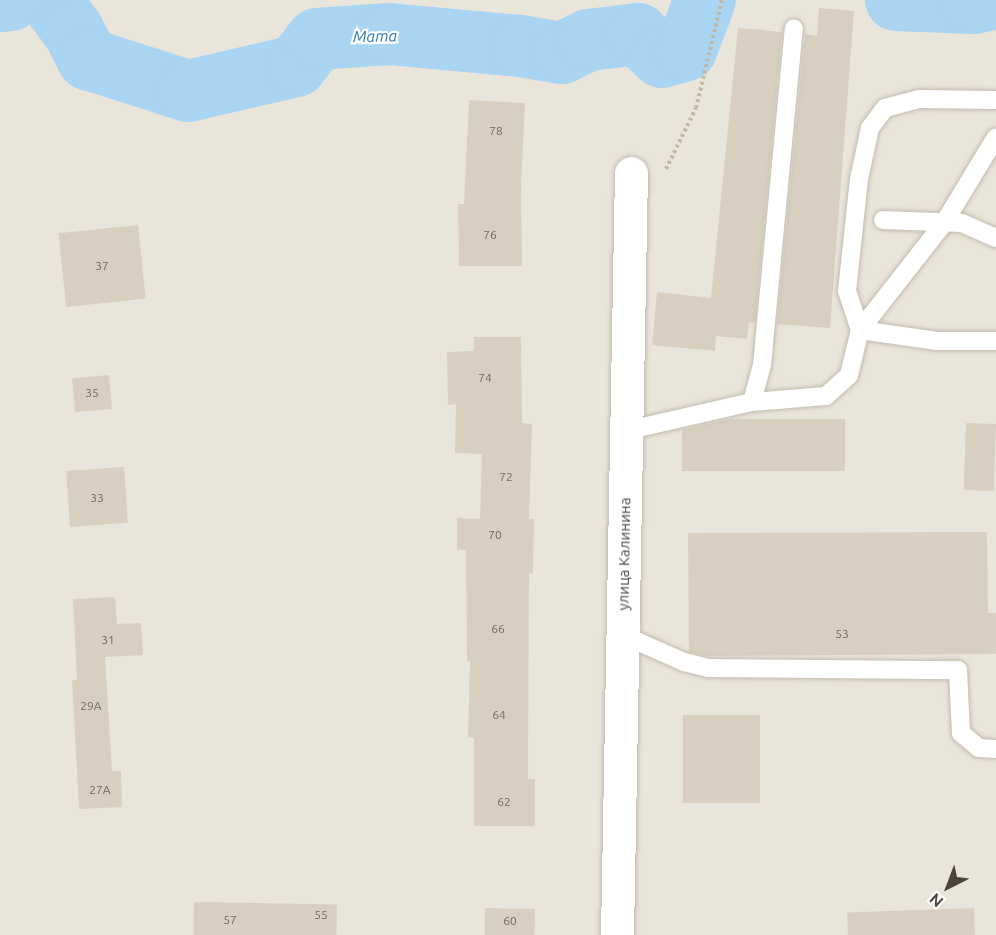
<!DOCTYPE html>
<meta charset="utf-8">
<style>
body{margin:0}
#map{position:relative;width:996px;height:935px;overflow:hidden;background:#f6f3ec;font-family:Ubuntu,sans-serif}
div>[style]{position:absolute}
.residential>*{inset:0;background:#eae5da;transform-origin:0 0}
.river>*{height:62px;margin:-31px;padding:0 31px;transform-origin:31px;border-radius:31px;background:#a9d4f2}
.building>*{inset:0;background:#d8cfc1;transform-origin:0 0}
.path>*{height:4px;margin-top:-2px;transform-origin:0;background:repeating-linear-gradient(90deg,#c4b79f 0 3px,transparent 0 6px)}
.roads{filter:drop-shadow(0 0 2px #c2bbae) drop-shadow(0 0 2px #c2bbae)}
.lane>*{height:18px;margin:-9px;padding:0 9px;transform-origin:9px;border-radius:9px;background:#fff}
.street>*{height:33px;margin:-16.5px;padding:0 16.5px;transform-origin:16.5px;border-radius:16.5px;background:#fff}
span{translate:-50% -50%;white-space:nowrap;text-align:center;line-height:1.15;-webkit-text-stroke:4.5px #fff;paint-order:stroke}
.number-label{font-size:12px;color:#6e675b}
.number-label span{-webkit-text-stroke-width:0}
.street-label{font-size:15px;color:#4b4439}
.water-label{font-size:16px;color:#2e7ab2;font-style:italic}
.north{position:absolute;left:918px;top:857px;width:60px;height:60px;-webkit-text-stroke:4px #fff;paint-order:stroke;rotate:222deg;font-size:16px;font-weight:700;line-height:24px;text-align:center;color:#4b4439}
.north::after{content:'';display:block;margin:auto;width:21px;height:27px;background:#4b4439;clip-path:polygon(50% 0,100% 100%,50% 72%,0 100%)}
</style>
<div id="map">
<div class="residential">
<div style="left:0;top:0;width:996px;height:935px"></div>
</div>
<div class="river">
<div style="left:50px;top:0;width:38px;rotate:53deg"></div>
<div style="left:73px;top:30px;width:33px;rotate:63deg"></div>
<div style="left:88px;top:59px;width:105px;rotate:17.7deg"></div>
<div style="left:188px;top:91px;width:111px;rotate:-13deg"></div>
<div style="left:296px;top:66px;width:34px;rotate:-52deg"></div>
<div style="left:317px;top:39px;width:72px;rotate:-4deg"></div>
<div style="left:389px;top:34px;width:132px;rotate:5.2deg"></div>
<div style="left:520px;top:46px;width:43px;rotate:9.5deg"></div>
<div style="left:562px;top:53px;width:30px;rotate:-26deg"></div>
<div style="left:589px;top:40px;width:49px;rotate:-7deg"></div>
<div style="left:638px;top:34px;width:33px;rotate:44deg"></div>
<div style="left:662px;top:57px;width:25px;rotate:-16deg"></div>
<div style="left:686px;top:50px;width:53px;rotate:-69.2deg"></div>
<div style="left:896px;top:0;width:76px;rotate:2.3deg"></div>
<div style="left:972px;top:3px;width:16px;rotate:-11deg"></div>
<div style="left:0;top:1px;width:11px;rotate:-5deg"></div>
</div>
<div class="building">
<div style="clip-path:polygon(819px 8px,854px 11px,830px 328px,777px 324px,805px 34px,817px 36px)"></div>
<div style="clip-path:polygon(738px 28px,782px 32px,755px 323px,749px 322px,747px 339px,716px 336px,715px 351px,652px 345px,657px 292px,711px 298px)"></div>
<div style="clip-path:polygon(469px 100px,525px 103px,521px 184px,522px 266px,459px 266px,458px 204px,464px 204px)"></div>
<div style="left:138px;top:225px;width:74px;height:80px;rotate:84deg"></div>
<div style="clip-path:polygon(474px 337px,521px 337px,522px 423px,532px 424px,529px 519px,534px 519px,533px 574px,529px 573px,528px 779px,535px 779px,535px 826px,474px 826px,474px 738px,468px 737px,470px 661px,467px 661px,466px 550px,457px 550px,457px 518px,480px 519px,482px 454px,455px 453px,456px 404px,448px 405px,447px 352px,474px 351px)"></div>
<div style="left:109px;top:375px;width:34px;height:37px;rotate:85deg"></div>
<div style="clip-path:polygon(729px 419px,845px 419px,845px 471px,682px 471px,682px 430px)"></div>
<div style="left:966px;top:423px;width:30px;height:67px;rotate:2deg"></div>
<div style="left:124px;top:467px;width:56px;height:58px;rotate:86deg"></div>
<div style="clip-path:polygon(987px 532px,988px 613px,996px 613px,996px 654px,706px 656px,689px 652px,688px 533px)"></div>
<div style="clip-path:polygon(115px 597px,117px 624px,141px 623px,143px 655px,105px 657px,112px 771px,121px 771px,122px 807px,79px 809px,72px 680px,77px 680px,73px 599px)"></div>
<div style="left:683px;top:715px;width:77px;height:88px"></div>
<div style="left:194px;top:902px;width:143px;height:33px;rotate:1deg"></div>
<div style="left:485px;top:908px;width:50px;height:27px;rotate:1deg"></div>
<div style="left:974px;top:908px;width:27px;height:127px;rotate:88deg"></div>
</div>
<div class="path">
<div style="left:666px;top:169px;width:68px;rotate:-63.8deg"></div>
<div style="left:696px;top:108px;width:111px;rotate:-76.5deg"></div>
</div>
<div class="roads">
<div class="lane">
<div style="left:996px;top:100px;width:77px;rotate:-179.3deg"></div>
<div style="left:919px;top:99px;width:35px;rotate:165deg"></div>
<div style="left:885px;top:108px;width:25px;rotate:127deg"></div>
<div style="left:870px;top:128px;width:52px;rotate:102.2deg"></div>
<div style="left:859px;top:179px;width:113px;rotate:96.1deg"></div>
<div style="left:847px;top:291px;width:41px;rotate:71.6deg"></div>
<div style="left:860px;top:330px;width:78px;rotate:8.1deg"></div>
<div style="left:937px;top:341px;width:59px"></div>
<div style="left:883px;top:220px;width:79px;rotate:2.2deg"></div>
<div style="left:962px;top:223px;width:37px;rotate:24deg"></div>
<div style="left:752px;top:402px;width:38px;rotate:-75deg"></div>
<div style="left:762px;top:365px;width:338px;rotate:-84.6deg"></div>
<div style="left:625px;top:431px;width:130px;rotate:-12.9deg"></div>
<div style="left:752px;top:402px;width:74px;rotate:-4.6deg"></div>
<div style="left:826px;top:396px;width:31px;rotate:-42deg"></div>
<div style="left:849px;top:375px;width:46px;rotate:-76.3deg"></div>
<div style="left:860px;top:330px;width:136px;rotate:-51.9deg"></div>
<div style="left:944px;top:223px;width:100px;rotate:-58.8deg"></div>
<div style="left:623px;top:635px;width:67px;rotate:23.9deg"></div>
<div style="left:684px;top:662px;width:25px;rotate:14deg"></div>
<div style="left:708px;top:668px;width:250px;rotate:0.5deg"></div>
<div style="left:958px;top:670px;width:63px;rotate:87.3deg"></div>
<div style="left:961px;top:733px;width:23px;rotate:40deg"></div>
<div style="left:979px;top:748px;width:17px;rotate:3deg"></div>
</div>
<div class="street">
<div style="left:617px;top:935px;width:762px;rotate:-88.95deg"></div>
</div>
</div>
<div class="number-label">
<span style="left:496px;top:131px">78</span>
<span style="left:490px;top:235px">76</span>
<span style="left:102px;top:266px">37</span>
<span style="left:485px;top:378px">74</span>
<span style="left:92px;top:393px">35</span>
<span style="left:506px;top:477px">72</span>
<span style="left:97px;top:498px">33</span>
<span style="left:495px;top:535px">70</span>
<span style="left:498px;top:629px">66</span>
<span style="left:842px;top:634px">53</span>
<span style="left:108px;top:640px">31</span>
<span style="left:91px;top:706px">29А</span>
<span style="left:499px;top:715px">64</span>
<span style="left:100px;top:790px">27А</span>
<span style="left:504px;top:802px">62</span>
<span style="left:321px;top:915px">55</span>
<span style="left:230px;top:920px">57</span>
<span style="left:510px;top:921px">60</span>
</div>
<div class="street-label">
<span style="left:624px;top:554px;rotate:-89deg">улица Калинина</span>
</div>
<div class="water-label">
<span style="left:375px;top:36px;rotate:-1deg">Мата</span>
</div>
<div class="north">N</div>
</div>
